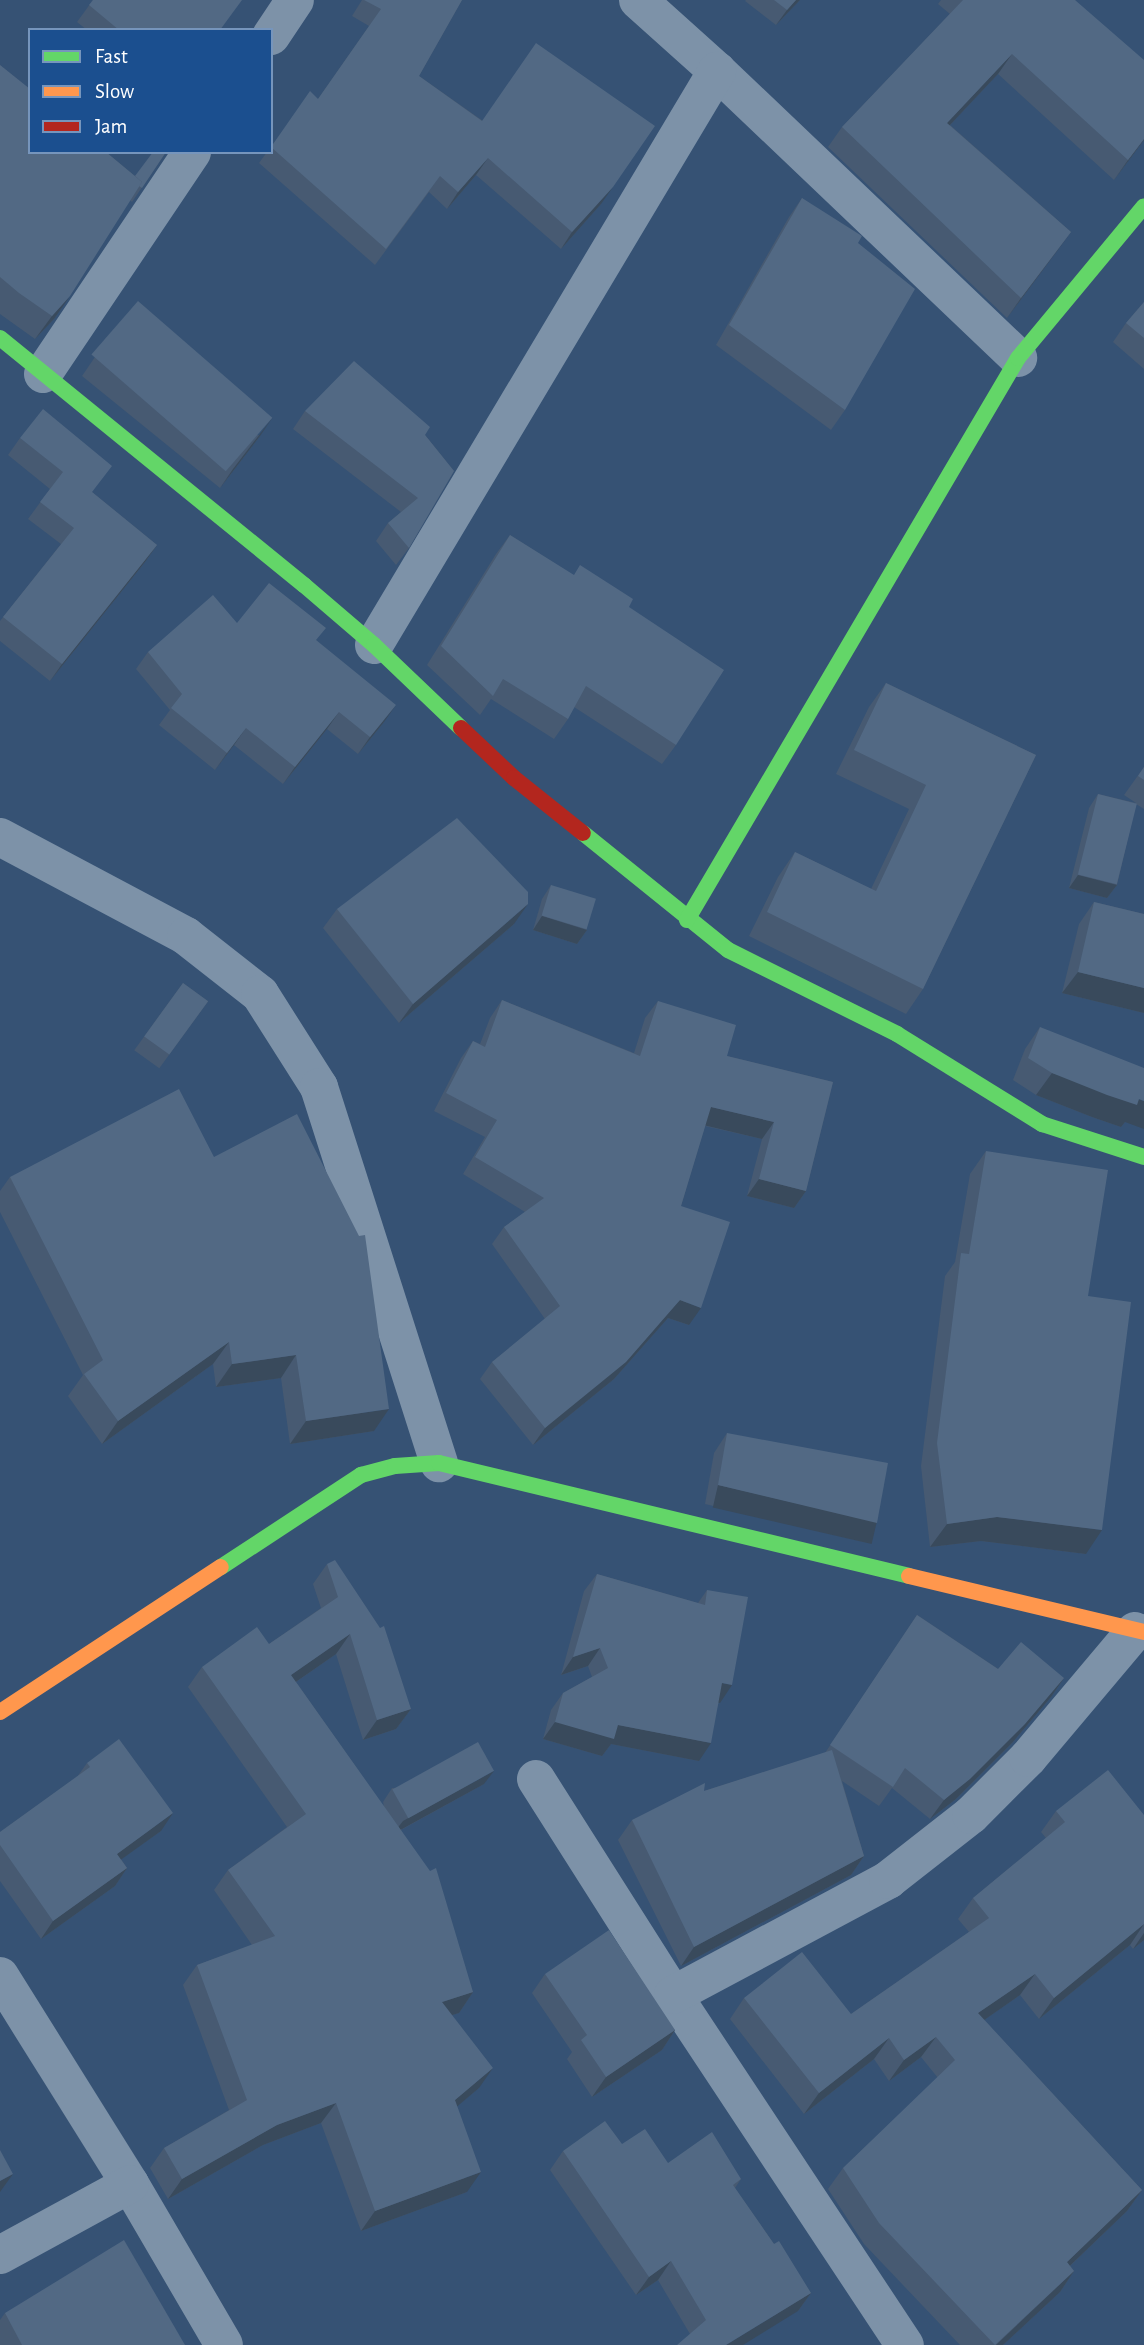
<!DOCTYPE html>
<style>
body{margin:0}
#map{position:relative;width:1144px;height:2345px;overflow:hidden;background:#365274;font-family:"Alegreya Sans",sans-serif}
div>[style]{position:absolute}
.street>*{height:38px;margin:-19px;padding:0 19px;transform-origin:19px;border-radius:19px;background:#7d92a8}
.fast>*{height:16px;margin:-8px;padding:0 8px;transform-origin:8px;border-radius:8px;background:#63d668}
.slow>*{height:16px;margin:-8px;padding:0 8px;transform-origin:8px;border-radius:8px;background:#ff974d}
.jam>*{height:16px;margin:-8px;padding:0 8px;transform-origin:8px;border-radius:8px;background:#b3261e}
.wall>*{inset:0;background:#475a72;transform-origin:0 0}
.shaded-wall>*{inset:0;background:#394a5c;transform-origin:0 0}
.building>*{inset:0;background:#526984;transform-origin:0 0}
span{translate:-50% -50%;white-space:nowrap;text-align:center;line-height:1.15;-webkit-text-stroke:5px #1b4f8f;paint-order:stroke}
.legend{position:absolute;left:28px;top:28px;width:245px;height:126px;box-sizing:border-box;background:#1b4f8f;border:2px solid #7695bc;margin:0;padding:9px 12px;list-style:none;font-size:21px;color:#fff}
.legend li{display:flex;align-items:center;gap:14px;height:35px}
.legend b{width:35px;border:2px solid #7695bc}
</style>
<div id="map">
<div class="street">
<div style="left:638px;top:0;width:106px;rotate:41.9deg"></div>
<div style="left:717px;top:71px;width:416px;rotate:43.6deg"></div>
<div style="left:271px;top:36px;width:43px;rotate:-56.3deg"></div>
<div style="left:43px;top:374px;width:267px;rotate:-56.1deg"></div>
<div style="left:374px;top:645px;width:669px;rotate:-59.14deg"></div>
<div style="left:0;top:837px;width:211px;rotate:28deg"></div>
<div style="left:186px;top:936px;width:94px;rotate:38.1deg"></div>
<div style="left:260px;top:994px;width:110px;rotate:57.6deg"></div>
<div style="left:319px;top:1087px;width:395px;rotate:72.3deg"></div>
<div style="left:536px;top:1779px;width:256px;rotate:57.6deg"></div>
<div style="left:673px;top:1995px;width:420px;rotate:56.5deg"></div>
<div style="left:0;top:1976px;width:245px;rotate:58deg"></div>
<div style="left:130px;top:2184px;width:186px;rotate:59.7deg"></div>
<div style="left:673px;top:1995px;width:244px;rotate:-28.1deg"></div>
<div style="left:888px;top:1880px;width:105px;rotate:-38.1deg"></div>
<div style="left:971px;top:1815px;width:81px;rotate:-45deg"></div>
<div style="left:1028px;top:1758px;width:166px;rotate:-49.9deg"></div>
<div style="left:0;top:2255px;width:148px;rotate:-28.6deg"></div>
</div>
<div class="fast">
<div style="left:0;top:338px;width:392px;rotate:39.1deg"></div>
<div style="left:304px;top:585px;width:92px;rotate:40.6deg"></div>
<div style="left:374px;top:645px;width:120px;rotate:43.7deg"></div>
<div style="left:583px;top:833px;width:186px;rotate:38.9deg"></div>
<div style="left:728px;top:950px;width:189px;rotate:26.4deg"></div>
<div style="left:897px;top:1034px;width:171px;rotate:31.8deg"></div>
<div style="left:1042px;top:1124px;width:107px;rotate:17.9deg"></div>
<div style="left:687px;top:920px;width:652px;rotate:-59.5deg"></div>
<div style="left:1018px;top:358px;width:197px;rotate:-50.3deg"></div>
<div style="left:221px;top:1567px;width:168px;rotate:-33.3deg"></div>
<div style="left:361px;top:1475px;width:35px;rotate:-15deg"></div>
<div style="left:395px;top:1466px;width:44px;rotate:-3.9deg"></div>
<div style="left:439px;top:1463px;width:483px;rotate:13.5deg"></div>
</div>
<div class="slow">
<div style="left:909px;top:1576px;width:242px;rotate:13.4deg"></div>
<div style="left:0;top:1712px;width:264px;rotate:-33.3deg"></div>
</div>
<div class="jam">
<div style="left:461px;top:728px;width:73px;rotate:43.3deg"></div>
<div style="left:514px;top:778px;width:88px;rotate:38.6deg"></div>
</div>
<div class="wall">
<div style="clip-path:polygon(93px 0,221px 30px,87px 30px,77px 22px)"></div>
<div style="clip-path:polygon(362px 0,462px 0,419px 76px,601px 204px,561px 249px,476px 175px,447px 209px,429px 192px,375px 265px,259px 163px,267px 152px,271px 152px,271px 146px,318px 99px,369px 26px,352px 16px)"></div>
<div style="clip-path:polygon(746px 0,800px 0,776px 25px,745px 1px)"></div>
<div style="clip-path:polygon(941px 0,1075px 0,1144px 140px,1114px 180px,998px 74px,950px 125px,1071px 232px,1007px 318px,828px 147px,842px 127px,950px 14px,938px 4px)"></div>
<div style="clip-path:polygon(0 65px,135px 176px,166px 152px,132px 202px,130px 200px,54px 319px,35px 339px,0 314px)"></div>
<div style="clip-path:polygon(802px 198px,858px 243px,845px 410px,831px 430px,716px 345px,789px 217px)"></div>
<div style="clip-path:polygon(1144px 302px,1144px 369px,1113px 342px,1126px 323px)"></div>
<div style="clip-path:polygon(95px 357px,260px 436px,220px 488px,82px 376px)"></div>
<div style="clip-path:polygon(305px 411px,425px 435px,454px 471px,409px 548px,396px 565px,376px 541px,388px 523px,401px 512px,293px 429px)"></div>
<div style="clip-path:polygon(20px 438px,92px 492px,157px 545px,145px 562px,50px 681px,0 641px,0 621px,61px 544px,28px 519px,50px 489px,8px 455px)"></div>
<div style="clip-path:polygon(510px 535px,573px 575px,629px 607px,676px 745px,662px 764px,574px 707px,568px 719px,554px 739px,491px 699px,480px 715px,427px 665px,496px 554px)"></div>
<div style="clip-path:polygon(237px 623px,316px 640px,384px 722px,358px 754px,327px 729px,283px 784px,234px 745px,215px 770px,159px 725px,170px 710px,136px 669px,148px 652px)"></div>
<div style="clip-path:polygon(886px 683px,1036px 755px,923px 989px,906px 1014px,749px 936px,778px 877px,795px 852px,871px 889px,909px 809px,836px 774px,869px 707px)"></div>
<div style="clip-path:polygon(1144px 767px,1144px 809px,1136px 804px,1117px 885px,1107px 898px,1069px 888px,1089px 808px,1098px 794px,1136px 803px,1124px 795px)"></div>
<div style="clip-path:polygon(551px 885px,587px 930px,577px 944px,533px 930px,542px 899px)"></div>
<div style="clip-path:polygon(1094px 902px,1144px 914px,1144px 1013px,1062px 993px,1079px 924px)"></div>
<div style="clip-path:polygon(337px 909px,514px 924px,399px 1023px,323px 928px)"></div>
<div style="left:183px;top:983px;width:31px;height:83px;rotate:36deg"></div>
<div style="clip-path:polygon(502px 1000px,634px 1053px,645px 1018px,658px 1001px,727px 1056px,833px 1082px,806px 1191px,794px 1208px,747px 1196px,762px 1139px,705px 1126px,681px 1206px,689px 1325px,668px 1318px,614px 1379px,533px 1445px,480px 1379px,492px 1362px,545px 1319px,492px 1244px,504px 1227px,525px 1212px,463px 1174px,485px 1137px,434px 1111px,461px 1058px,473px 1041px,480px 1044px,490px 1018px)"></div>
<div style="clip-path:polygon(1040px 1027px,1125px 1122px,1121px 1127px,1092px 1117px,1036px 1095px,1013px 1080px,1025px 1049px)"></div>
<div style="clip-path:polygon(986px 1151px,1088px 1296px,1086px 1554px,981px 1541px,930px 1547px,921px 1466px,945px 1276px,955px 1262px,970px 1174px)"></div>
<div style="clip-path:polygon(214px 1157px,374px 1431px,290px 1444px,281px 1378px,216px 1387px,213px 1364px,102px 1444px,68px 1396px,83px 1375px,0 1212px,0 1191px,10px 1177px)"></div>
<div style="clip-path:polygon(727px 1433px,864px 1542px,705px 1504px,714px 1453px)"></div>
<div style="clip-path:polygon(327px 1564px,411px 1709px,396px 1729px,363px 1740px,336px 1654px,296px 1682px,384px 1807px,383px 1802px,392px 1788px,484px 1784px,401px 1830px,473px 1992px,459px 2013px,452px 2015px,479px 2088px,457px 2106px,467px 2192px,361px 2231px,321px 2123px,263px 2145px,168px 2199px,150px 2168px,164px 2148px,229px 2110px,183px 1985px,197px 1965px,252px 1945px,214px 1890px,228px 1870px,287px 1827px,188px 1687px,202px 1667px,269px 1644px,321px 1608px,313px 1584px)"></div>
<div style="clip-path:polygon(597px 1574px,698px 1603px,707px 1590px,720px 1703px,719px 1702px,699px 1761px,611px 1744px,602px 1756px,543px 1739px,551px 1710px,563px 1693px,592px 1677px,588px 1666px,561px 1675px,584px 1591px)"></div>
<div style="clip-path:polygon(917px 1615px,998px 1669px,1064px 1678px,1051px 1697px,1012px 1743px,956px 1799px,930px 1819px,892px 1788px,879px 1806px,842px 1781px,864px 1856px,851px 1875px,681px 1966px,618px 1840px,632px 1820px,704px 1791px,825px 1753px)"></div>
<div style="clip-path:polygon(87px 1763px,161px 1831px,121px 1859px,127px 1868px,115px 1886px,41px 1939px,0 1881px,0 1832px,77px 1777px)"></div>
<div style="clip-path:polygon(1056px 1811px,1144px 1815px,1144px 1940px,1133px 1949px,1130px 1945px,1039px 2019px,1020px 1995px,984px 2020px,1142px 2190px,1127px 2211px,1070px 2266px,1074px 2271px,1060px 2292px,1003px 2345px,960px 2345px,864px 2244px,828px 2189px,843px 2168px,938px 2078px,921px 2057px,889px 2081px,874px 2059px,804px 2114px,730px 2019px,744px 1998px,851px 2014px,969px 1932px,958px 1919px,973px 1898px,1046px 1838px,1041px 1832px)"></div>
<div style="clip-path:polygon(545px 1974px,675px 2030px,662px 2050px,592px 2097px,567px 2059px,572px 2052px,532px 1993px)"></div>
<div style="clip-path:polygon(622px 2144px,668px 2163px,741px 2179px,735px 2188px,774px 2244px,811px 2293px,798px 2311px,690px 2334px,658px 2280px,636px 2295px,550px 2170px,563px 2151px)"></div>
<div style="clip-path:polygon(5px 2313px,185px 2345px,0 2345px,0 2320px)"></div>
</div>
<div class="shaded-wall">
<div style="clip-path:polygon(796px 0,800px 0,776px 25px,787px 10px)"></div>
<div style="clip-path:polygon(1012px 54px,998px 74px,933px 143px,947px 123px)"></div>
<div style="clip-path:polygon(1144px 139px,1144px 140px,1114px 180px,1128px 160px)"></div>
<div style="clip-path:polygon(488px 158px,476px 175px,447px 209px,458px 192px)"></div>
<div style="clip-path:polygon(613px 187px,601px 204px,561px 249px,572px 232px)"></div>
<div style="clip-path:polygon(1071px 232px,1057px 251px,1007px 318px,1021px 298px)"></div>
<div style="clip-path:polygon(70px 296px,54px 319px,35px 339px,52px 316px)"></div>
<div style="clip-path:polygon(273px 417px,260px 436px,220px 488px,233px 469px)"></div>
<div style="clip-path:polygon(157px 545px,145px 562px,50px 681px,62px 664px)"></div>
<div style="clip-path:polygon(396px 705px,384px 722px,358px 754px,370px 737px)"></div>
<div style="clip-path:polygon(339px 712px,327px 729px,283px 784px,295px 767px)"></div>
<div style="clip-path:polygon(246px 728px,234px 745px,215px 770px,227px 753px)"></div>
<div style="clip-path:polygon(1078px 875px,1117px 885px,1107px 898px,1069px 888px)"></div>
<div style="clip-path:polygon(528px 904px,514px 924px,399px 1023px,413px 1004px)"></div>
<div style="clip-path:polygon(542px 916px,587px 930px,577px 944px,533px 930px)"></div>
<div style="clip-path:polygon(1078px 972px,1144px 988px,1144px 1013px,1062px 993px)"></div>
<div style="clip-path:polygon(1052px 1073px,1144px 1101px,1144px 1129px,1125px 1122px,1121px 1127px,1092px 1117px,1036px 1095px)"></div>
<div style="clip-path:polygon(711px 1107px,774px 1122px,762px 1139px,699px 1124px)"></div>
<div style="clip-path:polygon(759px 1179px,806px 1191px,794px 1208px,747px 1196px)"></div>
<div style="clip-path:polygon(680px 1300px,701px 1308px,689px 1325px,668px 1318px,614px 1379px,533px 1445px,545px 1428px)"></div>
<div style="clip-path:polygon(229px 1342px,213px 1364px,102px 1444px,118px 1421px)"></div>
<div style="clip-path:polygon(296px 1355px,281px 1378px,216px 1387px,232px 1364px)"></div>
<div style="clip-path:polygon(389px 1409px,374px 1431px,290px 1444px,306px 1421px)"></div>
<div style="left:718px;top:1485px;width:163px;height:23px;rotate:13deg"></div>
<div style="clip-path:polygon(997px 1517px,1102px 1530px,1086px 1554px,981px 1541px,930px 1547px,947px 1524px)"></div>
<div style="clip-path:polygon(350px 1634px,336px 1654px,277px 1695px,291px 1675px)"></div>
<div style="clip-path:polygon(600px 1648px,588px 1666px,561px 1675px,573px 1657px)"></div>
<div style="clip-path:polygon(1064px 1678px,1051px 1697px,1012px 1743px,956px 1799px,930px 1819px,944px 1800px)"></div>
<div style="clip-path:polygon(722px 1683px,732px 1685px,720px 1703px,710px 1701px)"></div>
<div style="clip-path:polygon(411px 1709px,396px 1729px,363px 1740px,377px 1720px)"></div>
<div style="clip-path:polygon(555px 1722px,618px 1725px,711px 1743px,699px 1761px,611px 1744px,602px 1756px,543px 1739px)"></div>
<div style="clip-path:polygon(494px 1771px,484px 1784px,393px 1834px,403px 1821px)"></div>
<div style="clip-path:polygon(173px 1813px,161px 1831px,105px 1871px,117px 1854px)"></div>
<div style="clip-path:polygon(864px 1856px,851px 1875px,681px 1966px,694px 1947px)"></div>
<div style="clip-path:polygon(127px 1868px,115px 1886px,41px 1939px,53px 1921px)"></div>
<div style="clip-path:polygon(1144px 1924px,1130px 1945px,1039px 2019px,1054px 1998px)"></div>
<div style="clip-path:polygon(1144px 1933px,1144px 1940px,1133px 1949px)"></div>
<div style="clip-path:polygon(1035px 1974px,1020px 1995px,964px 2034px,978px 2013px)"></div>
<div style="clip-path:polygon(473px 1992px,459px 2013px,428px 2022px,442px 2002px)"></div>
<div style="clip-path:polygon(675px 2030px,662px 2050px,592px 2097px,606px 2077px)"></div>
<div style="clip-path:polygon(936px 2037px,921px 2057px,889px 2081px,904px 2060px)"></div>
<div style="clip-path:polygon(889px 2038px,874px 2059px,804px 2114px,819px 2093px)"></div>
<div style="clip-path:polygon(493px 2068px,479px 2088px,441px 2120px,455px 2100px)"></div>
<div style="clip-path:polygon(336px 2103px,321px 2123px,263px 2145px,168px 2199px,182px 2179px,277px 2125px)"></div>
<div style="clip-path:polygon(481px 2172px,467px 2192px,361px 2231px,375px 2211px)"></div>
<div style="clip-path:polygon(13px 2174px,0 2192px,0 2181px)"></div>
<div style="clip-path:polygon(1142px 2190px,1127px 2211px,1052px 2283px,1067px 2262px)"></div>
<div style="clip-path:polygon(671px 2261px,658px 2280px,636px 2295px,649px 2277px)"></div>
<div style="clip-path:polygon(1074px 2271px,1060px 2292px,1003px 2345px,996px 2345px)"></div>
<div style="clip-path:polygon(811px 2293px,798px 2311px,743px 2345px,726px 2345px)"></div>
</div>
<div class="building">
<div style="clip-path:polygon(93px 0,242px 0,220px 30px,119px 30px,89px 5px)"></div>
<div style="clip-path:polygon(364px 0,462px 0,419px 76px,482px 121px,536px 43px,655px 126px,613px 187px,572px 232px,488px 158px,458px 192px,440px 176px,386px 249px,271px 147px,310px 91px,318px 99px,381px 9px)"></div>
<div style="clip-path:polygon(774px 0,796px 0,787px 10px)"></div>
<div style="clip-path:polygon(963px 0,1075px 0,1144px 60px,1144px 139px,1128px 160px,1012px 54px,947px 123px,1071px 232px,1021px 298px,842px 127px)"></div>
<div style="clip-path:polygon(0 65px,30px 89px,30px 152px,106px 152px,142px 182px,70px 296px,52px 316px,19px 293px,0 277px)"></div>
<div style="clip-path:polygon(153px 152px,166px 152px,142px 188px,139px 186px,142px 182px,135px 176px)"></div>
<div style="clip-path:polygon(802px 198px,862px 236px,858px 243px,915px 289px,845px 410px,729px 325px)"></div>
<div style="left:138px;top:301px;width:178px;height:71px;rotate:41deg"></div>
<div style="clip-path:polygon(1144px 302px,1144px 338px,1126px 323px)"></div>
<div style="clip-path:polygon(354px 361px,430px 427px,425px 435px,454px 471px,409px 548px,388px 523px,418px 498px,305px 411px)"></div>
<div style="clip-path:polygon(43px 409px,112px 466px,92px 492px,157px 545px,62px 664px,3px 617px,74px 528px,40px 502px,63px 472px,20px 438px)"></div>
<div style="clip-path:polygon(510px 535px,574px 575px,580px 565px,633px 599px,629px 607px,724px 670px,676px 745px,586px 686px,568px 719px,503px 679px,493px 696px,441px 646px)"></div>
<div style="clip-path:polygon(269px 583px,326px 628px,316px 640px,396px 705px,370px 737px,339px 712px,295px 767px,246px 728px,227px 753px,171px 708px,182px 694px,148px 652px,213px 595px,237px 623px)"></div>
<div style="clip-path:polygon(886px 683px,1036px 755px,923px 989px,767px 912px,795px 852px,876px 891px,926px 785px,854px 750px)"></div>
<div style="clip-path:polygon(1144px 767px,1144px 780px,1138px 776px)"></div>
<div style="left:1098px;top:794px;width:40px;height:83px;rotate:14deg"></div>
<div style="clip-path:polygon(457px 818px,528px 892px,528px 904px,413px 1004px,337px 909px)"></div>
<div style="left:551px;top:885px;width:47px;height:32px;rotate:17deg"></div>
<div style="clip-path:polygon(1094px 902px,1144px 914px,1144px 988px,1078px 972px)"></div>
<div style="left:183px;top:983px;width:31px;height:66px;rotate:36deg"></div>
<div style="clip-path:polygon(502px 1000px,640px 1056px,658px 1001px,736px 1025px,727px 1056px,833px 1082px,806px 1191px,759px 1179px,774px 1122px,711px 1107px,681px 1206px,730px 1222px,701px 1308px,680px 1300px,626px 1362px,545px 1428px,492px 1362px,560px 1306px,504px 1227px,544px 1198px,475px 1157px,497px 1120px,446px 1093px,473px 1041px,485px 1047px)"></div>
<div style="clip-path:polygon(1040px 1027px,1144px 1068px,1144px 1101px,1139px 1099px,1137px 1105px,1107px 1095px,1052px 1073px,1028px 1058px)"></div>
<div style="clip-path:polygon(179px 1089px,214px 1157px,297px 1114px,359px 1236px,365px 1235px,389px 1409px,306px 1421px,296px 1355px,232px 1364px,229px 1342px,118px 1421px,84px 1374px,103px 1360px,10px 1177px)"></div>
<div style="clip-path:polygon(986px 1151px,1108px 1170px,1088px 1296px,1131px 1302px,1102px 1530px,997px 1517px,947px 1524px,937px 1443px,961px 1253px,969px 1254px)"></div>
<div style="clip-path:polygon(727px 1433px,888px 1463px,877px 1523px,718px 1485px)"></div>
<div style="clip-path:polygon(335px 1560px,380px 1628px,384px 1626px,411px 1709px,377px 1720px,350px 1634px,291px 1675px,430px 1871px,436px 1868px,473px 1992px,442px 2002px,493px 2068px,455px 2100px,481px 2172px,375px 2211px,336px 2103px,277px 2125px,182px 2179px,164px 2148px,247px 2100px,197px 1965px,275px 1936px,228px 1870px,306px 1814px,202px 1667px,257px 1627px,269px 1644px,338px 1597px,327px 1564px)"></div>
<div style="clip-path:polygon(597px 1574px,705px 1605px,707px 1590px,748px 1597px,732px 1685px,722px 1683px,711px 1743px,618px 1725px,614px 1739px,555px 1722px,563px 1693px,608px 1668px,600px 1648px,573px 1657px)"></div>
<div style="clip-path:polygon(917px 1615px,998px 1669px,1021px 1642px,1064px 1678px,1025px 1724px,970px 1779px,944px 1800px,905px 1768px,893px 1787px,830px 1745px)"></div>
<div style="clip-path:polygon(119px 1739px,173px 1813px,117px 1854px,127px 1868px,53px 1921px,0 1845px,0 1832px,90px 1767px,87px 1763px)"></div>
<div style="left:478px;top:1742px;width:33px;height:98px;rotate:61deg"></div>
<div style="clip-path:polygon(832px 1750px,864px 1856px,694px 1947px,632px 1820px,705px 1783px,704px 1791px)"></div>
<div style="clip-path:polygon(1108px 1770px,1144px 1815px,1144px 1924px,1054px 1998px,1035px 1974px,978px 2013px,1142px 2190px,1067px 2262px,1074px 2271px,995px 2345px,879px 2223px,843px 2168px,955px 2060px,936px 2037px,904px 2060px,889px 2038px,819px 2093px,744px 1998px,802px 1952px,851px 2014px,989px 1918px,973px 1898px,1065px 1822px,1056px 1811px)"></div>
<div style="clip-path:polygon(609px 1930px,675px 2030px,606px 2077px,581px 2040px,587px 2035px,545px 1974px)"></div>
<div style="clip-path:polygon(605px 2121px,622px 2144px,645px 2129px,668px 2163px,712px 2132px,741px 2179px,733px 2185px,774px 2244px,779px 2241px,811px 2293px,726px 2345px,677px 2345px,706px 2320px,671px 2261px,649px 2277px,563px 2151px)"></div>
<div style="clip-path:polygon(0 2150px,13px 2174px,0 2181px)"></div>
<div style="clip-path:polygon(124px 2240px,185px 2345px,22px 2345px,5px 2313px)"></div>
</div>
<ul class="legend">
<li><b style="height:9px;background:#63d668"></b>Fast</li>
<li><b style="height:9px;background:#ff974d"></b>Slow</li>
<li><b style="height:9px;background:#b3261e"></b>Jam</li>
</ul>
</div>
